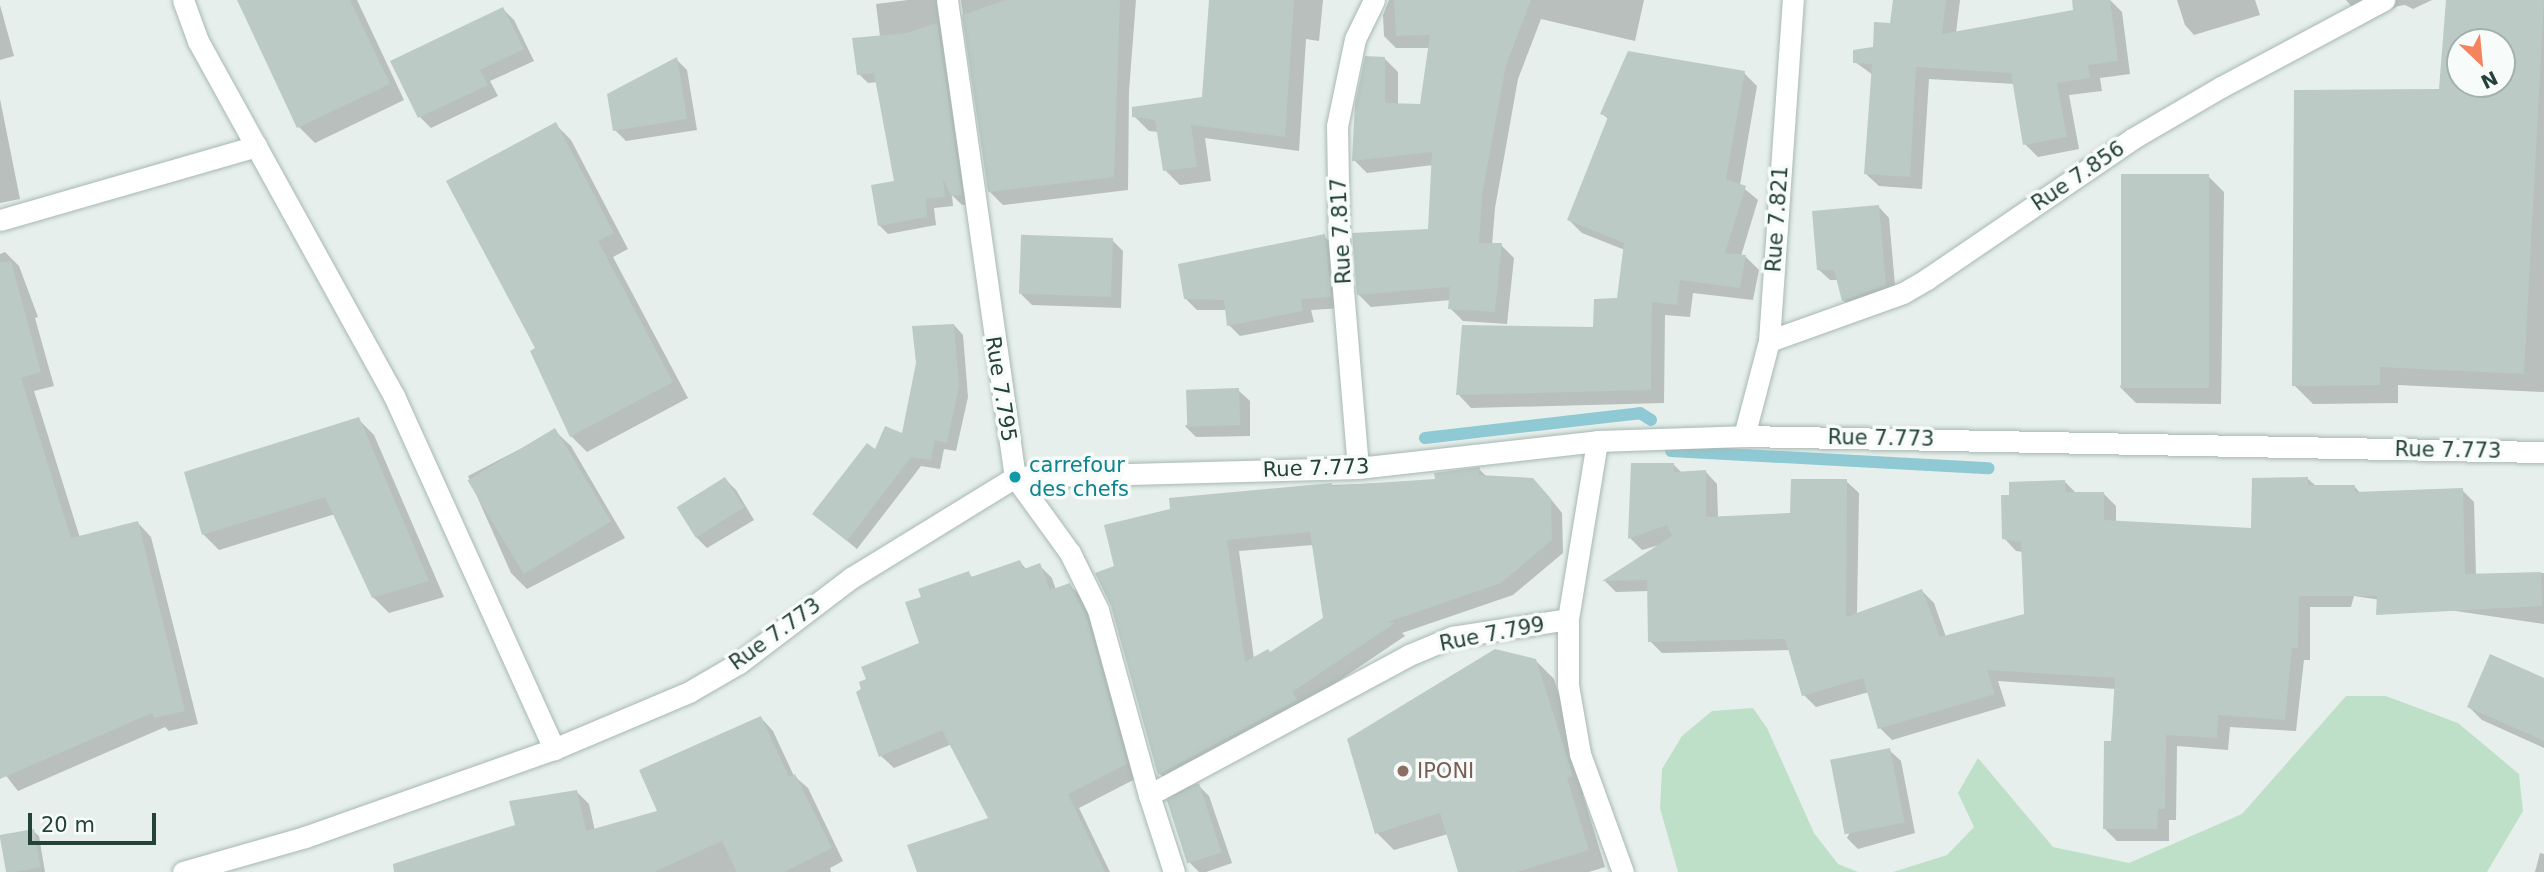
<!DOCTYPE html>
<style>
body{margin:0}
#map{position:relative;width:2544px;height:872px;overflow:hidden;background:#e6efeb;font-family:"DejaVu Sans",sans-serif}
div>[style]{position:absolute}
.green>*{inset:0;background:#bfe0c8}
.shadow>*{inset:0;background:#0003}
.stream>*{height:12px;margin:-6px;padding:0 6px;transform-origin:6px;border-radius:6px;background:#8ec9d4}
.building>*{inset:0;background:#bbcac4;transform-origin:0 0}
.roads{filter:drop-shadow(0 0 2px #a8b8b2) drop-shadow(0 0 2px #a8b8b2)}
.street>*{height:21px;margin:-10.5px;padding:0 10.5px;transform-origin:10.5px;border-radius:10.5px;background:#fff}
.dots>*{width:19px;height:19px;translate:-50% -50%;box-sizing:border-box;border:4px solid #f7fbf9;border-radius:50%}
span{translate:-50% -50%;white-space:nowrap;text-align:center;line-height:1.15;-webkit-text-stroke:7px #f7fbf9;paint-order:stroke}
.street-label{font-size:21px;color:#24423a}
.culture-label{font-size:21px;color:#0d838f}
.left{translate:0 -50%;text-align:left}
.education-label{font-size:21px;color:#785e54}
.north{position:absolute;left:2446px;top:28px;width:70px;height:70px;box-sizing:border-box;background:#f7fbf9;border:2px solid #a3b1ad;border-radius:50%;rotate:154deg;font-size:19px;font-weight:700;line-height:28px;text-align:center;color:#24423a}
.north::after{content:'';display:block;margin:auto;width:24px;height:32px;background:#f4845f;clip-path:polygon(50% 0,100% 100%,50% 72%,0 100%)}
.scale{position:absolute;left:28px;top:813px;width:128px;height:32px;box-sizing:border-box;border:4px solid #24423a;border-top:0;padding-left:9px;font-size:21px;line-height:24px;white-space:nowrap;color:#24423a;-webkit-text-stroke:5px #f7fbf9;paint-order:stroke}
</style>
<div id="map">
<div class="green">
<div style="clip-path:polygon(2346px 696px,2386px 696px,2458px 723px,2519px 774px,2523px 811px,2487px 872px,1893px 872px,1947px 855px,1974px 827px,1958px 793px,1978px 758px,2053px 847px,2129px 863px,2242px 814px)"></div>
<div style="clip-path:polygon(1753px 708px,1767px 728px,1814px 833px,1838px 864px,1858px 872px,1678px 872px,1660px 808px,1662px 769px,1682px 736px,1712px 711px)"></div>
</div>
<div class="shadow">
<div style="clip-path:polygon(239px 0,357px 0,404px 100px,315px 143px,299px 127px)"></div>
<div style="clip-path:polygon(908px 0,938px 0,970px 204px,962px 205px,952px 195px,953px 206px,934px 208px,936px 225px,888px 234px,879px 225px,896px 183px,878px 82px,868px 83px,859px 74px,880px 36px,876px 4px)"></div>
<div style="clip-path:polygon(961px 0,1136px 0,1129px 91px,1128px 190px,1003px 205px,989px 191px)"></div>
<div style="clip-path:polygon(1211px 0,1323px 0,1319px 41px,1306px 39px,1299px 151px,1205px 138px,1211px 181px,1180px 185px,1165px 170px,1159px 132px,1149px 131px,1134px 116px,1203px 98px)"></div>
<div style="clip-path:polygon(1389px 0,1644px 0,1635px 41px,1541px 19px,1518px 79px,1495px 208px,1492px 245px,1501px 245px,1514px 258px,1507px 324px,1463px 321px,1450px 308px,1451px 300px,1371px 307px,1358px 294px,1429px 231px,1433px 165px,1367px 173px,1354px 160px,1385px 59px,1398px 72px,1398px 105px,1421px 106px,1430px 48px,1396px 48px,1384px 36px,1383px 15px)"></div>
<div style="clip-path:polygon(1895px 0,1960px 0,1956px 33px,2074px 11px,2099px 0,2110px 0,2122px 12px,2130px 74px,2100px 78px,2102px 91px,2069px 95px,2079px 149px,2038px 157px,2025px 144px,2015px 84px,1929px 79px,1922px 189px,1879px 186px,1866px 174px,1873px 75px,1855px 62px,1874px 48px,1892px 25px)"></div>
<div style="clip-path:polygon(2177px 0,2255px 0,2260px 15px,2194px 35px,2185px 25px)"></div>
<div style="clip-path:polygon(2346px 0,2432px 0,2413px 9px,2405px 5px,2398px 6px,2366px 23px)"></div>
<div style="clip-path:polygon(evenodd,2448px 0,2544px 0,2544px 392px,2398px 385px,2398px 403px,2313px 404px,2294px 385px,2441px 91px,2448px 0,2460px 42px,2502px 42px,2502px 84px,2460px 84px,2460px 42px)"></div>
<div style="clip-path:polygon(0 5px,14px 56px,0 60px)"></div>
<div style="clip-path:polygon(503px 9px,514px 20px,534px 61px,490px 81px,498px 96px,431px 128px,420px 117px)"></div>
<div style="clip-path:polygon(676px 59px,687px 70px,697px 130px,626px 141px,615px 130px)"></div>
<div style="clip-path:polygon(1744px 73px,1757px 86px,1740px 185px,1758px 200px,1741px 256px,1746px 257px,1759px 270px,1753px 300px,1693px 293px,1690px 317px,1665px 315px,1664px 403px,1471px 408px,1458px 394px,1595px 329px,1619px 300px,1625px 250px,1582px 233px,1569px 220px,1609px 120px,1602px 113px)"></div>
<div style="clip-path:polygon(0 99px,20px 199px,0 203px)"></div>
<div style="clip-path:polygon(555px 124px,571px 140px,628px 249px,613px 257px,688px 398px,587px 452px,571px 436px,538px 349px)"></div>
<div style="clip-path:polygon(2208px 176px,2224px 192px,2221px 404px,2136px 403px,2120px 387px)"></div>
<div style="clip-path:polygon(1878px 206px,1889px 218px,1896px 296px,1854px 311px,1843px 300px,1838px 280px,1830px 280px,1818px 269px)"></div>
<div style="clip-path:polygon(1324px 236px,1335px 247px,1341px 308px,1311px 310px,1314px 322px,1240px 336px,1229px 325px,1227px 310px,1197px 310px,1185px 298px)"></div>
<div style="clip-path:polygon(1112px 240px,1123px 251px,1121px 308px,1032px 305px,1021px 294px)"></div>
<div style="clip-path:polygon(5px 252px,19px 266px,38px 317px,35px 318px,54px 386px,34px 391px,80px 538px,138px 523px,151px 537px,198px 724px,169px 731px,165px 727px,18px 791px,0 768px,0 254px)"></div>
<div style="clip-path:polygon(954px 325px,963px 335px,968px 397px,956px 451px,944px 449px,940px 469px,921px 466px,857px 549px,814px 514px,875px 452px,903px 435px,917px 363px)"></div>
<div style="clip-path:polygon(1238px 390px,1250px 401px,1250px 436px,1196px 437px,1185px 426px)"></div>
<div style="clip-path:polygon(358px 419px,374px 435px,444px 597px,389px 613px,373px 597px,335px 514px,219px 550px,203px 534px)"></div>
<div style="clip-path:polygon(555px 431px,571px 446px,625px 538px,527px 589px,511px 573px,468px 476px)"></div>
<div style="clip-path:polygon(1674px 465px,1682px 473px,1705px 471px,1717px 484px,1718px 518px,1792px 515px,1846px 481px,1859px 493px,1857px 615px,1922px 591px,1934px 603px,1946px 637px,2026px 615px,2023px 552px,2016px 551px,2004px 538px,2011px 496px,2065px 482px,2077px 494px,2104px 494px,2116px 506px,2116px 523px,2253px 530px,2308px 479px,2316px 486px,2354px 486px,2361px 494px,2462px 490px,2474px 502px,2476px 575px,2544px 573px,2544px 624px,2354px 596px,2351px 607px,2310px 607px,2310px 660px,2304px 660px,2296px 731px,2230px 727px,2228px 750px,2177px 746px,2176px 820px,2169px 820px,2169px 841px,2117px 841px,2105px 829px,2116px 689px,1998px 681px,2006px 706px,1892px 740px,1880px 728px,1869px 692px,1816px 707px,1804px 695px,1790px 650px,1662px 653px,1650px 641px,1649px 591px,1616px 592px,1605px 581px,1663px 544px,1642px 550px,1630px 538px)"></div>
<div style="clip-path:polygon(evenodd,1479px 469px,1487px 477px,1545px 492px,1562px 513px,1563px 553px,1513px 595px,1402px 633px,1405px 636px,1303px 705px,1172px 786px,1160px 774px,1112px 606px,1097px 574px,1332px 485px,1437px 481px,1479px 469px,1313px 545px,1324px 619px,1270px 654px,1254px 659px,1239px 551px,1313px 545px)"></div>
<div style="clip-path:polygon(725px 479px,736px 490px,754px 520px,707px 548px,696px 537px)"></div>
<div style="clip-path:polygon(1020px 562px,1027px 570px,1039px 565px,1052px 578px,1056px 590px,1069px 585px,1082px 597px,1098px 629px,1139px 777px,1079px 808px,1110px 872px,919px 872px,991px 819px,952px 744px,894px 768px,881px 756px,921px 644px,923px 598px,968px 573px,973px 578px)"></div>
<div style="clip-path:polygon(1536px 661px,1554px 679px,1589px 793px,1583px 795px,1605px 867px,1589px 872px,1460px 872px,1448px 834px,1394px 850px,1377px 833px)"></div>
<div style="clip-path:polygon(2544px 679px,2544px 748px,2482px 720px,2469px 707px)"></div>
<div style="clip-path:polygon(761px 718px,773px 731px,794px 776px,808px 788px,843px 861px,830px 868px,831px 872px,399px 872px,517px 826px,576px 791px,589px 804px,595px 831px,660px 812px)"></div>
<div style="clip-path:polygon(1889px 750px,1901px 761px,1915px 833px,1858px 849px,1847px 838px)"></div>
<div style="clip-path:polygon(1198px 785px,1209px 796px,1232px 863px,1206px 872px,1199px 872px,1190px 863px)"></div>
<div style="clip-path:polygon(33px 831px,39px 836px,45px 872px,7px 872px,1px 837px)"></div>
<div style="clip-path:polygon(2540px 853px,2544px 854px,2544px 872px,2535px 872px)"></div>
</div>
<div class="stream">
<div style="left:1425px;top:438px;width:216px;rotate:-6.6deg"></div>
<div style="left:1640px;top:413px;width:13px;rotate:32deg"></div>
<div style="left:1671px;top:451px;width:318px;rotate:3.1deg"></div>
</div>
<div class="building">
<div style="clip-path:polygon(237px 0,350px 0,390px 84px,297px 128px)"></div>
<div style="clip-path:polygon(1006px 0,1120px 0,1114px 177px,988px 192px,962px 15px)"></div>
<div style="clip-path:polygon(1209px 0,1294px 0,1285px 137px,1191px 125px,1197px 167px,1163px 171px,1155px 120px,1132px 117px,1132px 107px,1202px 97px)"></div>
<div style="clip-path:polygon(1394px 0,1531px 0,1506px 65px,1482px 195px,1479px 243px,1502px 243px,1495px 312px,1448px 309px,1450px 287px,1357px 295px,1352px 233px,1428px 229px,1432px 152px,1352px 161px,1355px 104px,1365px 56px,1385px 57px,1385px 103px,1420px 104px,1430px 35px,1396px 36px)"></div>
<div style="clip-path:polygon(1893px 0,1946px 0,1942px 34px,2073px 10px,2072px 0,2110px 0,2118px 61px,2088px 65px,2090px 78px,2057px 83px,2067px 137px,2023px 145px,2011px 73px,1916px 67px,1910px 177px,1864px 174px,1872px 64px,1853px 63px,1853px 50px,1873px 47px,1874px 22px,1890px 23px)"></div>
<div style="clip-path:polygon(evenodd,2446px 0,2544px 0,2524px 374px,2380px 367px,2380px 385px,2292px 386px,2294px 90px,2439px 89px,2446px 0,2460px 42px,2502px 42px,2502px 84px,2460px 84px,2460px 42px)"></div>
<div style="clip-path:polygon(503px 7px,524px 49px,480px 70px,488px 85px,418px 118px,390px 61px)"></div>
<div style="clip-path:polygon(937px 23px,962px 195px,951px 196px,943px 179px,945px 197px,926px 199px,927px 217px,878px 226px,871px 185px,894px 181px,874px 73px,857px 75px,852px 38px,907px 33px)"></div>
<div style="clip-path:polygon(1628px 51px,1745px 71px,1726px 179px,1746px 186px,1725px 253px,1746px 255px,1740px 288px,1680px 280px,1677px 305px,1652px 302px,1651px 390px,1456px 395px,1462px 325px,1593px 327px,1594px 299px,1617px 298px,1624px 243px,1567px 220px,1608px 117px,1600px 114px)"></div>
<div style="clip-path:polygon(677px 57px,687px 119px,613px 131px,607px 94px)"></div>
<div style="clip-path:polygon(556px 122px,614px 233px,598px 241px,673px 382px,570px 437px,530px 351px,535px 348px,446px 181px)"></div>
<div style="left:2121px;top:174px;width:88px;height:214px"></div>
<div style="clip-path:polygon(1879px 205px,1886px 285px,1842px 301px,1834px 270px,1817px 270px,1812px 211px)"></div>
<div style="clip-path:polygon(1325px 234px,1331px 297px,1301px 299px,1303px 311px,1227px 326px,1224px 300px,1184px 299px,1178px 264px)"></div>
<div style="left:1113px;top:238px;width:59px;height:92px;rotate:92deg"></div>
<div style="clip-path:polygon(11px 261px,41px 372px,21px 378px,71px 538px,138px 521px,185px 711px,154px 718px,152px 713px,0 779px,0 262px)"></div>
<div style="clip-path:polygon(954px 324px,959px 386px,947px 443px,935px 440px,931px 460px,911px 457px,847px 541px,812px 514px,867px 443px,875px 449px,885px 426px,902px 433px,916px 363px,912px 326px)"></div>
<div style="left:1239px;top:388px;width:37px;height:53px;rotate:88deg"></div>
<div style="clip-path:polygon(359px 417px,429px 581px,372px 598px,325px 497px,202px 535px,184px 472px)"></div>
<div style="left:555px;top:428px;width:109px;height:102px;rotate:59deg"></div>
<div style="clip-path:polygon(1631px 463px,1674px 463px,1674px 472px,1706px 470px,1706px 517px,1790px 513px,1791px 479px,1847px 479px,1846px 617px,1922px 589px,1940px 637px,2024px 614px,2021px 542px,2002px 539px,2001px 495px,2009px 495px,2009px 482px,2065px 480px,2066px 492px,2104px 492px,2104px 520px,2251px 528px,2252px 478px,2308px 477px,2308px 485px,2355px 485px,2355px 492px,2463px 488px,2465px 574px,2541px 572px,2542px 606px,2376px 615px,2377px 596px,2299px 596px,2298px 648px,2292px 648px,2285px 720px,2218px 715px,2217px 738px,2166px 735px,2165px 809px,2158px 809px,2157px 829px,2103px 829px,2104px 741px,2111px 741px,2115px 678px,1987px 670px,1995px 694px,1878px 729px,1863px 678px,1802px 696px,1785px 639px,1648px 642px,1647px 580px,1602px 581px,1672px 536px,1667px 525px,1628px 539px)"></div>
<div style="clip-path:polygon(evenodd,1480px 467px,1479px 475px,1533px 478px,1551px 499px,1552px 540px,1501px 583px,1388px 622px,1395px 623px,1292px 692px,1297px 700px,1158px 775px,1111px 606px,1095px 573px,1114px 566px,1104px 525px,1170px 509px,1169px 498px,1332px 483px,1332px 486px,1435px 479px,1434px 473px,1480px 467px,1310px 532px,1323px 618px,1270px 652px,1268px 649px,1245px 662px,1227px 540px,1310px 532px)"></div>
<div style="left:725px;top:477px;width:36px;height:57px;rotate:58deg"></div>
<div style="clip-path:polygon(1020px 560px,1024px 569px,1040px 563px,1050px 590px,1070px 583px,1086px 615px,1127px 764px,1068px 794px,1105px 872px,917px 872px,907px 845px,988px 818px,942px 730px,879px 757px,856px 692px,861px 689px,859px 682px,866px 679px,861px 667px,919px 643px,905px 602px,921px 597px,918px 589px,969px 571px,971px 577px)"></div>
<div style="clip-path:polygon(1495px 649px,1536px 659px,1573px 776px,1567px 778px,1589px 850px,1517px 872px,1458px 872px,1440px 813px,1375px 834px,1347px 739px)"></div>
<div style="clip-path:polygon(2490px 654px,2544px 678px,2544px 741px,2467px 707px)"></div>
<div style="clip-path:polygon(761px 716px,789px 777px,795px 774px,832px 848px,784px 872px,737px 872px,722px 841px,654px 872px,394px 872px,393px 864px,515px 825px,509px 801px,577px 790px,586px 831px,657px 811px,639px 770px)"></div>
<div style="left:1890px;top:748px;width:76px;height:61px;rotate:79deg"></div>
<div style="left:1199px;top:783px;width:73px;height:36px;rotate:72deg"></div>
<div style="left:34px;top:829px;width:39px;height:35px;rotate:80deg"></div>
</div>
<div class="roads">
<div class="street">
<div style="left:183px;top:0;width:44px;rotate:69.9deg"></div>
<div style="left:198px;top:41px;width:406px;rotate:61.1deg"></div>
<div style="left:394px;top:396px;width:388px;rotate:65.6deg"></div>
<div style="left:947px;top:0;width:482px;rotate:81.9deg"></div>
<div style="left:1015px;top:477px;width:94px;rotate:54.1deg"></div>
<div style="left:1070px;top:553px;width:64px;rotate:63.8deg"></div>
<div style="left:1098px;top:610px;width:192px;rotate:74.6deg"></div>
<div style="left:1149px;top:795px;width:81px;rotate:72deg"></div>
<div style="left:0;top:220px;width:267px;rotate:-16.1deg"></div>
<div style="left:1769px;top:341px;width:142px;rotate:-19.7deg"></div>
<div style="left:1903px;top:293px;width:28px;rotate:-30deg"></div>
<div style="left:1927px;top:279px;width:248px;rotate:-34.3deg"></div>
<div style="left:2132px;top:139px;width:103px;rotate:-30.3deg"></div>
<div style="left:2221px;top:87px;width:185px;rotate:-28.1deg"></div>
<div style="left:1744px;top:436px;width:98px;rotate:-75.3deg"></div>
<div style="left:1769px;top:341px;width:342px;rotate:-86deg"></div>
<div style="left:1358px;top:468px;width:229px;rotate:-94.8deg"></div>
<div style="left:1339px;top:240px;width:114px;rotate:-91deg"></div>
<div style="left:1337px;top:126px;width:89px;rotate:-78.3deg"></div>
<div style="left:1355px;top:39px;width:43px;rotate:-64deg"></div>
<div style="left:1568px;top:619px;width:180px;rotate:-80.7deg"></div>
<div style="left:1149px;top:795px;width:295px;rotate:-28.3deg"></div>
<div style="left:1409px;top:655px;width:47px;rotate:-22.7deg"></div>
<div style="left:1452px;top:637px;width:117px;rotate:-8.8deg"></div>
<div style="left:1568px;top:619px;width:66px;rotate:90deg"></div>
<div style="left:1568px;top:685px;width:70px;rotate:80.1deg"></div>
<div style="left:1580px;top:754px;width:126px;rotate:70deg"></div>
<div style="left:183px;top:872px;width:127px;rotate:-16deg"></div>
<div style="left:305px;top:837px;width:264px;rotate:-19.5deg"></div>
<div style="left:554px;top:749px;width:147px;rotate:-22.9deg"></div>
<div style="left:689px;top:692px;width:58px;rotate:-30.1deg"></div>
<div style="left:739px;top:663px;width:141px;rotate:-37.2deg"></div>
<div style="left:851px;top:578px;width:193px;rotate:-31.6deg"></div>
<div style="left:1015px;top:477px;width:343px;rotate:-1.5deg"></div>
<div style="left:1358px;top:468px;width:241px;rotate:-6.4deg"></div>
<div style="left:1597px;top:441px;width:147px;rotate:-1.9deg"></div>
<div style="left:1744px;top:436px;width:800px;rotate:1.15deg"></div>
</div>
</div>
<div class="dots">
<div style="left:1015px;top:477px;background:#0f9aa8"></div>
<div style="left:1403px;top:771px;background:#8d6e63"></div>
</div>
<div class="street-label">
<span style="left:2078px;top:176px;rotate:-34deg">Rue 7.856</span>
<span style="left:1777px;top:219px;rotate:-86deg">Rue 7.821</span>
<span style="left:1341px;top:231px;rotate:-93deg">Rue 7.817</span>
<span style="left:1001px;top:389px;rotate:81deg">Rue 7.795</span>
<span style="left:1881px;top:438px;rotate:1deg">Rue 7.773</span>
<span style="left:2448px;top:450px;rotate:1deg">Rue 7.773</span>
<span style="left:1316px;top:468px;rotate:-2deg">Rue 7.773</span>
<span style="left:775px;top:634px;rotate:-36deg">Rue 7.773</span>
<span style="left:1492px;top:634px;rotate:-11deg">Rue 7.799</span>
</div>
<div class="culture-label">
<span class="left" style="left:1029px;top:477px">carrefour<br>des chefs</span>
</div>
<div class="education-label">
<span class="left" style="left:1417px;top:771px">IPONI</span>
</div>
<div class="north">N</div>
<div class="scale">20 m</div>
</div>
